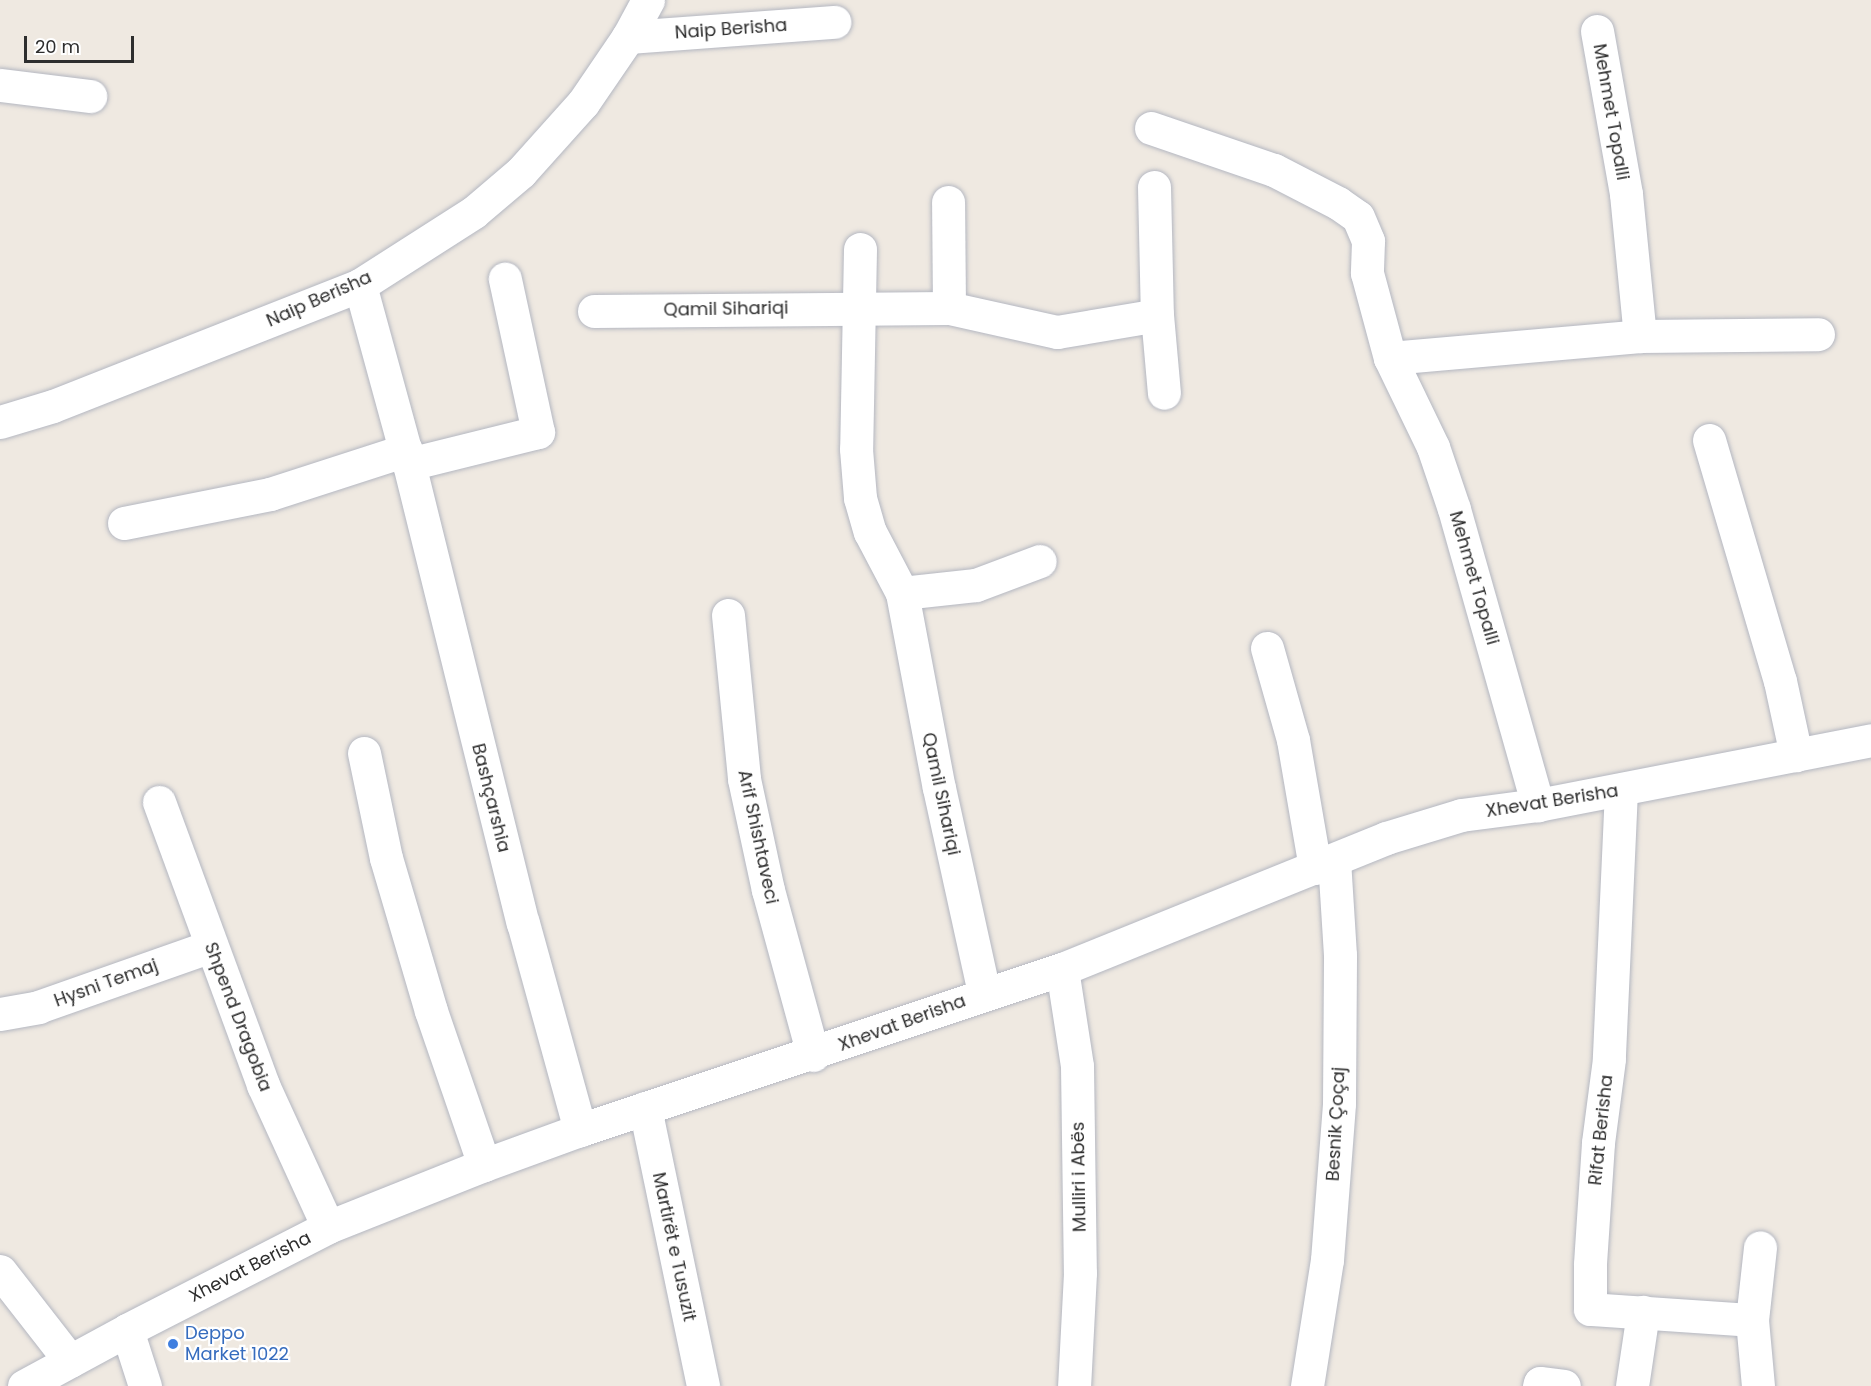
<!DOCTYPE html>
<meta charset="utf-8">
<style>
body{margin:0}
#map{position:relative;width:1871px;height:1386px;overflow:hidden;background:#efe9e1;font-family:Poppins,sans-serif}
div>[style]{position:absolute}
.roads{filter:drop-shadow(0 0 2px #b4b7c1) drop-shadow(0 0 2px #b4b7c1)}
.minor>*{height:33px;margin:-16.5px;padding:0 16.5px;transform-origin:16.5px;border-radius:16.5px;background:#fff}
.tertiary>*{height:33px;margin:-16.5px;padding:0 16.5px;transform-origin:16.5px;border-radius:16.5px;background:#fff}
.dots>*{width:16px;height:16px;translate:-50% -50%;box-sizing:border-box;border:3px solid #fff;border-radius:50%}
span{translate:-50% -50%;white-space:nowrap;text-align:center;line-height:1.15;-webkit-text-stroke:4.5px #fff;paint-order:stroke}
.street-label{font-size:18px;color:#2e2e2e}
.shop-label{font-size:18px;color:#366cbe}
.left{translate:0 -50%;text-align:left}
.scale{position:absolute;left:24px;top:36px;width:110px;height:27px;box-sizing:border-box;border:3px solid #2e2e2e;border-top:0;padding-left:8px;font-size:18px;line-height:21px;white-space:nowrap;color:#2e2e2e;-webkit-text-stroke:4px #fff;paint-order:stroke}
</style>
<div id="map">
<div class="roads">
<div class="minor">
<div style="left:1597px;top:31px;width:166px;rotate:79.9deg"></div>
<div style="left:1626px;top:194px;width:143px;rotate:84.4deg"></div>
<div style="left:628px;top:37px;width:42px;rotate:-61.6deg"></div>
<div style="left:0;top:85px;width:91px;rotate:7deg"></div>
<div style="left:1151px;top:128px;width:130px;rotate:18.9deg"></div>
<div style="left:1274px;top:170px;width:72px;rotate:27.3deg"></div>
<div style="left:1338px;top:203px;width:24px;rotate:35deg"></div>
<div style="left:1358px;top:217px;width:26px;rotate:67deg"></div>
<div style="left:1368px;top:241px;width:32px;rotate:92deg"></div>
<div style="left:1367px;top:273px;width:88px;rotate:74.9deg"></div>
<div style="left:1390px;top:358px;width:99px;rotate:64.2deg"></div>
<div style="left:1433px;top:447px;width:65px;rotate:71.3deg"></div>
<div style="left:1454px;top:509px;width:308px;rotate:74.2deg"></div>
<div style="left:1154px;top:187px;width:128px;rotate:88.7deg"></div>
<div style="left:1157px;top:315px;width:78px;rotate:84.9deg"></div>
<div style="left:860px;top:249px;width:200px;rotate:91.1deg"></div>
<div style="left:856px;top:449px;width:49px;rotate:85.3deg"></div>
<div style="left:860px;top:498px;width:35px;rotate:74deg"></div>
<div style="left:870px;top:532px;width:69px;rotate:62.3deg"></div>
<div style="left:902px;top:593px;width:198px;rotate:79.3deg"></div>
<div style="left:939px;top:788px;width:210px;rotate:77.6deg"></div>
<div style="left:360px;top:285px;width:186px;rotate:74.7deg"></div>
<div style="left:409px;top:464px;width:473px;rotate:76.1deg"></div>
<div style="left:523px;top:923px;width:215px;rotate:74.6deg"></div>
<div style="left:949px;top:308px;width:111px;rotate:12.5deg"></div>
<div style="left:1057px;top:332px;width:101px;rotate:-9.6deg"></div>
<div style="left:594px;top:311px;width:355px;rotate:-0.5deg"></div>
<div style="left:949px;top:308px;width:106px;rotate:-90.5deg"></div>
<div style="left:1390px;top:358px;width:251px;rotate:-5deg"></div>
<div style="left:1640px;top:336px;width:178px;rotate:-0.6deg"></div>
<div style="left:0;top:422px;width:55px;rotate:-16.8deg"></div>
<div style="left:53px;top:406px;width:330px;rotate:-21.5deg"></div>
<div style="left:360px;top:285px;width:135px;rotate:-32.6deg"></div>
<div style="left:474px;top:212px;width:62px;rotate:-40.4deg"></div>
<div style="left:521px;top:172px;width:93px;rotate:-48.1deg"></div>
<div style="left:583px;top:103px;width:80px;rotate:-55.7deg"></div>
<div style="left:628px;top:37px;width:207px;rotate:-4.2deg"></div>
<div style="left:1709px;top:440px;width:251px;rotate:73.6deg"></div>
<div style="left:1780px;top:681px;width:76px;rotate:77.8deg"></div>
<div style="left:409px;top:464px;width:133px;rotate:-13.9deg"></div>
<div style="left:538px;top:432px;width:157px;rotate:-102.2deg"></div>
<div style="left:124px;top:523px;width:149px;rotate:-11.2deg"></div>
<div style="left:270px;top:494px;width:143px;rotate:-17.9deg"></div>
<div style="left:902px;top:593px;width:74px;rotate:-6.2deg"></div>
<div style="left:976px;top:585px;width:68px;rotate:-20.6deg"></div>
<div style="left:728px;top:615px;width:165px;rotate:84.4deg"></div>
<div style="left:744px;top:779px;width:114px;rotate:77.8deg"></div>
<div style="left:768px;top:890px;width:171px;rotate:74.7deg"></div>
<div style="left:1267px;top:648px;width:96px;rotate:74.2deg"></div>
<div style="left:1293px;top:740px;width:130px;rotate:80.2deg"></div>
<div style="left:364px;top:753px;width:107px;rotate:78.2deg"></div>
<div style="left:386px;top:858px;width:159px;rotate:73.6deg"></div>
<div style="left:431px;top:1011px;width:163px;rotate:71deg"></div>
<div style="left:1621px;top:790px;width:269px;rotate:92.6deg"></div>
<div style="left:1609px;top:1059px;width:85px;rotate:97.5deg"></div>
<div style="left:1598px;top:1143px;width:122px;rotate:93.8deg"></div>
<div style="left:1590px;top:1265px;width:44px;rotate:90deg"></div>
<div style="left:1590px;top:1309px;width:162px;rotate:3.9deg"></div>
<div style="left:159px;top:802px;width:302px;rotate:69.8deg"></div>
<div style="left:263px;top:1085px;width:156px;rotate:65.4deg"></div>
<div style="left:1062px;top:969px;width:98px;rotate:81.2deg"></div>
<div style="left:1077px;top:1066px;width:207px;rotate:89.2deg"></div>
<div style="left:1080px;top:1273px;width:113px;rotate:93deg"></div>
<div style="left:0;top:1014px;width:39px;rotate:-10deg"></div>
<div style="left:38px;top:1007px;width:183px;rotate:-19.4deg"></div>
<div style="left:645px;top:1108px;width:284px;rotate:78.2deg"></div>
<div style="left:0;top:1271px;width:114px;rotate:52.1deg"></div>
<div style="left:127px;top:1330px;width:59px;rotate:72.2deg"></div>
<div style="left:1307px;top:1386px;width:128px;rotate:-81deg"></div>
<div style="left:1327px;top:1260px;width:157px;rotate:-85.6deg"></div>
<div style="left:1339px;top:1103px;width:148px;rotate:-89.6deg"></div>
<div style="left:1340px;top:955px;width:95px;rotate:-93.6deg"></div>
<div style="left:1539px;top:1386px;width:3px;rotate:-72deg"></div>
<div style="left:1540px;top:1383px;width:24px;rotate:7deg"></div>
<div style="left:1632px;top:1386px;width:75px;rotate:-81.5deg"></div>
<div style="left:1758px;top:1386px;width:66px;rotate:-95.2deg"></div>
<div style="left:1752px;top:1320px;width:73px;rotate:-83.7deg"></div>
</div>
<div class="tertiary">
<div style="left:24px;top:1386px;width:117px;rotate:-28.5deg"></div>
<div style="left:127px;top:1330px;width:226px;rotate:-27.1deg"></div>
<div style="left:328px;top:1227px;width:168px;rotate:-21.7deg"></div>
<div style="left:484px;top:1165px;width:102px;rotate:-20deg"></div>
<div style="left:580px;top:1130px;width:508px;rotate:-18.47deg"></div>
<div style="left:1062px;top:969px;width:349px;rotate:-22deg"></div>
<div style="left:1386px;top:838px;width:78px;rotate:-17deg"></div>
<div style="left:1461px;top:815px;width:78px;rotate:-7.4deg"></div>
<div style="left:1538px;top:805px;width:339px;rotate:-11deg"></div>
</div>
</div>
<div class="dots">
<div style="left:173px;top:1344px;background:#3f7fe0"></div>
</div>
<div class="street-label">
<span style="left:731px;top:29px;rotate:-4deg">Naip Berisha</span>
<span style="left:1611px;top:112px;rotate:80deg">Mehmet Topalli</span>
<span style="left:319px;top:299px;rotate:-24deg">Naip Berisha</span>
<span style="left:726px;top:309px;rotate:-1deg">Qamil Sihariqi</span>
<span style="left:1474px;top:578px;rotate:74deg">Mehmet Topalli</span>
<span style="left:941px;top:794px;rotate:78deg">Qamil Sihariqi</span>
<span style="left:491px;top:798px;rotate:76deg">Bashçarshia</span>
<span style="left:1552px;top:801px;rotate:-9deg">Xhevat Berisha</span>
<span style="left:758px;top:837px;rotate:78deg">Arif Shishtaveci</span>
<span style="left:106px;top:983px;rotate:-20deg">Hysni Temaj</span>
<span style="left:238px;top:1017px;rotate:69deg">Shpend Dragobia</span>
<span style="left:902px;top:1023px;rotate:-20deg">Xhevat Berisha</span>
<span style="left:1336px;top:1124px;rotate:-87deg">Besnik Çoçaj</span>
<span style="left:1601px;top:1130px;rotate:-84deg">Rifat Berisha</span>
<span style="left:1079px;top:1177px;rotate:-91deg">Mulliri i Abës</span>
<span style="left:674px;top:1247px;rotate:78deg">Martirët e Tusuzit</span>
<span style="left:250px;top:1267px;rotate:-27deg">Xhevat Berisha</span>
</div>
<div class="shop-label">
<span class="left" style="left:185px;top:1344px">Deppo<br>Market 1022</span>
</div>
<div class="scale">20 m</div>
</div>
